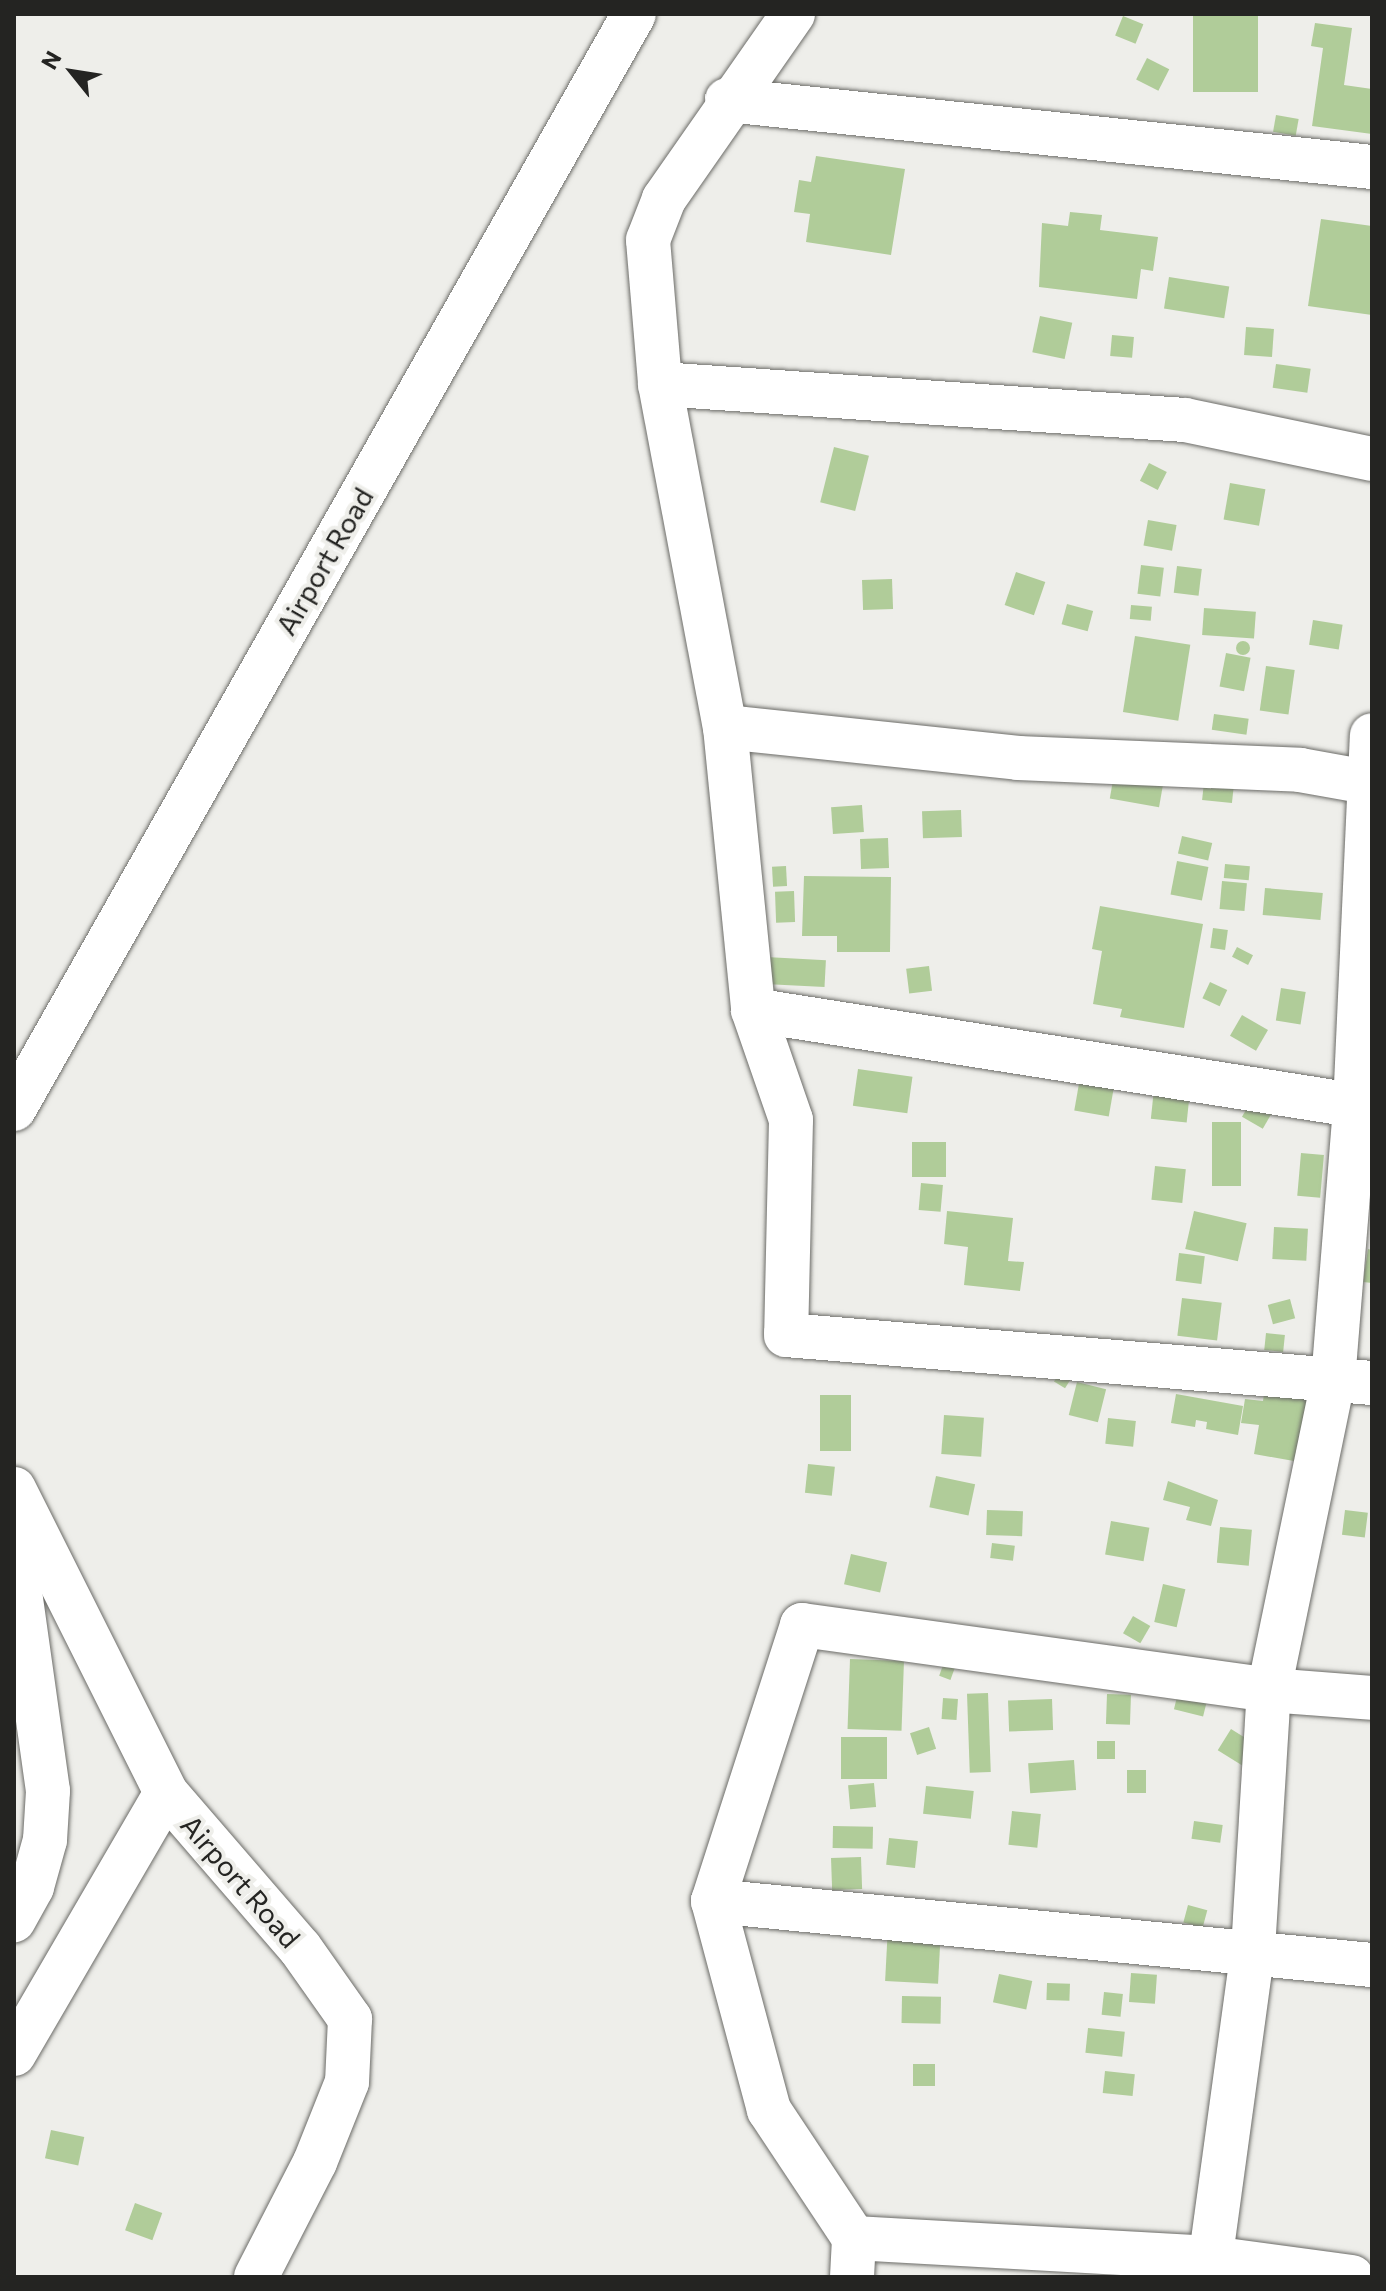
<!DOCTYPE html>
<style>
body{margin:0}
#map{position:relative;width:1386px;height:2291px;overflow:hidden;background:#eeeeea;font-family:Commissioner,sans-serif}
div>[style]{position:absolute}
.building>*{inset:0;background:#b0cc99;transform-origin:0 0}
.round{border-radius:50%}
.roads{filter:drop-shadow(0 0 2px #6c6c68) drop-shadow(0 0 2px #6c6c68)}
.minor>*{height:44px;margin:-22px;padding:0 22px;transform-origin:22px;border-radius:22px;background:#fff}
span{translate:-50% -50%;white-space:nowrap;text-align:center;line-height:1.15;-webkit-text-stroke:8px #eeeeea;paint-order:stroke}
.street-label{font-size:28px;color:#242422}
.frame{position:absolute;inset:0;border:16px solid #242422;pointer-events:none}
.north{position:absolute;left:32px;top:32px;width:80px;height:80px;-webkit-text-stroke:6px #eeeeea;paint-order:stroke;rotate:300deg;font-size:22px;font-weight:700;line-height:32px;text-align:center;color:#242422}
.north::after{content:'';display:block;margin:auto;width:28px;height:36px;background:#242422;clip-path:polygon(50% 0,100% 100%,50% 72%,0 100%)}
</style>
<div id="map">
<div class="building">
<div style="left:1193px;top:14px;width:65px;height:78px"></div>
<div style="left:1123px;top:16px;width:22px;height:21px;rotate:22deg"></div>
<div style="clip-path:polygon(1315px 23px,1352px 28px,1344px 85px,1372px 89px,1372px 134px,1312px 126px,1323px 48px,1311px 46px)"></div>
<div style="left:1147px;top:58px;width:25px;height:24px;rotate:27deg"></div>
<div style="left:1276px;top:115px;width:23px;height:17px;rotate:10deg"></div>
<div style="clip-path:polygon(816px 156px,905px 169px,891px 255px,806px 242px,810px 214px,794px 212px,799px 180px,811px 182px)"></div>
<div style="clip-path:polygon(1070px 212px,1102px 215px,1100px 230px,1158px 237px,1153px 271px,1141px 269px,1137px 299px,1039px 287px,1042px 223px,1068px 226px)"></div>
<div style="clip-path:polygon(1321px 219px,1372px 226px,1372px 315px,1308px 306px)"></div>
<div style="left:1169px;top:277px;width:61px;height:32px;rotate:9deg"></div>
<div style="left:1040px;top:316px;width:33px;height:37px;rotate:12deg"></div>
<div style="left:1246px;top:327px;width:28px;height:28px;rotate:4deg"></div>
<div style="left:1112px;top:335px;width:22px;height:21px;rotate:5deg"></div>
<div style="left:1276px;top:364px;width:35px;height:24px;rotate:8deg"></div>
<div style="left:834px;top:447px;width:36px;height:57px;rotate:14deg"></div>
<div style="left:1149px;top:463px;width:20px;height:20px;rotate:27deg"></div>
<div style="left:1230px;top:483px;width:36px;height:37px;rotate:10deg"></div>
<div style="left:1148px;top:520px;width:29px;height:26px;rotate:10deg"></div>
<div style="left:1141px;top:565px;width:23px;height:29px;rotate:7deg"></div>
<div style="left:1177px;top:566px;width:25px;height:27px;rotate:7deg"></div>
<div style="left:1016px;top:572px;width:31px;height:35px;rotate:19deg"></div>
<div style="left:892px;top:579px;width:30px;height:30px;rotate:88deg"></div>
<div style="left:1067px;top:604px;width:27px;height:21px;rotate:15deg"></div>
<div style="left:1131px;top:605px;width:21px;height:14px;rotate:5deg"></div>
<div style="left:1204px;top:608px;width:52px;height:27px;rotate:4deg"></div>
<div style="left:1313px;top:620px;width:30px;height:25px;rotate:9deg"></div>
<div style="left:1135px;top:636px;width:56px;height:77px;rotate:9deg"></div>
<div class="round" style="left:1236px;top:641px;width:14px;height:14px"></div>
<div style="left:1226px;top:653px;width:25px;height:34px;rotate:11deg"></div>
<div style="left:1266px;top:666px;width:29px;height:45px;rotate:8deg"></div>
<div style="left:1214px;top:714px;width:35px;height:16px;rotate:8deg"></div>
<div style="left:1115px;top:769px;width:50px;height:30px;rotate:10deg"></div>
<div style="left:1204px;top:782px;width:30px;height:18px;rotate:6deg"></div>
<div style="left:862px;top:805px;width:27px;height:31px;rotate:86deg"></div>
<div style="left:961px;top:810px;width:27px;height:39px;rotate:88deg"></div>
<div style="left:1182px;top:836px;width:31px;height:18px;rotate:13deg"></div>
<div style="left:888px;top:838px;width:30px;height:28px;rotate:88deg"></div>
<div style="left:1177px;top:861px;width:32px;height:34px;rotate:11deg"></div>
<div style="left:1225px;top:864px;width:25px;height:14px;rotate:5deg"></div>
<div style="left:786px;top:866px;width:20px;height:14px;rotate:87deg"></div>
<div style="clip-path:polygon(804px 876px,891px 877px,890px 952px,837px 952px,837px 936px,802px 936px)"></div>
<div style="left:1222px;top:881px;width:25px;height:28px;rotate:5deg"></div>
<div style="left:1265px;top:888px;width:58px;height:27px;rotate:5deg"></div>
<div style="left:794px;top:891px;width:31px;height:19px;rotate:88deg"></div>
<div style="clip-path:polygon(1100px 906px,1203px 924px,1184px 1028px,1120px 1017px,1122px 1009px,1093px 1004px,1102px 951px,1092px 949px)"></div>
<div style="left:1213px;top:928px;width:15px;height:20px;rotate:8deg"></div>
<div style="left:1237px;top:947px;width:18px;height:11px;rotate:27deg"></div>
<div style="left:766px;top:957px;width:60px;height:27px;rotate:3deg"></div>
<div style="left:929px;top:966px;width:25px;height:23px;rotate:83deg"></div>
<div style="left:1210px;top:982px;width:19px;height:18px;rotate:25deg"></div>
<div style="left:1281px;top:988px;width:25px;height:33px;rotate:9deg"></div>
<div style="left:1242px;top:1015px;width:30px;height:24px;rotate:30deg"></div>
<div style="left:858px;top:1069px;width:55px;height:37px;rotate:8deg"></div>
<div style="left:1080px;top:1078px;width:35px;height:33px;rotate:10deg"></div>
<div style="left:1154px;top:1089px;width:36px;height:30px;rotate:6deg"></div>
<div style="left:1254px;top:1096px;width:24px;height:24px;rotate:30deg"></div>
<div style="left:1212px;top:1122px;width:29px;height:64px"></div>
<div style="left:912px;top:1142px;width:34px;height:35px"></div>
<div style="left:1301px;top:1153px;width:23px;height:43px;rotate:5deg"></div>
<div style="left:1155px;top:1166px;width:31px;height:34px;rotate:6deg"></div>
<div style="left:921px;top:1183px;width:22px;height:27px;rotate:5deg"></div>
<div style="clip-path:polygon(947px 1211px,1013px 1218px,1008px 1261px,1024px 1262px,1020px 1291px,964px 1285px,968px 1247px,944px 1244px)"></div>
<div style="left:1194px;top:1211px;width:54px;height:39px;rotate:13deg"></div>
<div style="left:1274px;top:1227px;width:34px;height:32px;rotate:3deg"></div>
<div style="clip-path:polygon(1368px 1249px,1372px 1250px,1372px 1283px,1363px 1282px)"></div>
<div style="left:1179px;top:1253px;width:26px;height:28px;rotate:7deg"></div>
<div style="left:1182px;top:1298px;width:40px;height:38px;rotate:7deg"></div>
<div style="left:1290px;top:1299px;width:20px;height:23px;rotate:75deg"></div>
<div style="left:1266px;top:1333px;width:19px;height:17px;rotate:6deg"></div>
<div style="left:1063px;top:1367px;width:13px;height:17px;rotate:32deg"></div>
<div style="left:1077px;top:1382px;width:30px;height:34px;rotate:14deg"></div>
<div style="clip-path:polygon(1265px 1386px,1316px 1395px,1305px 1463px,1254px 1454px,1259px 1425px,1241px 1423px,1245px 1399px,1263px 1401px)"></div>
<div style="clip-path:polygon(1176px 1394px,1243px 1406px,1238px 1435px,1206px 1429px,1207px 1422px,1196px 1420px,1195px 1427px,1171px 1423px)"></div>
<div style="left:851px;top:1395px;width:56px;height:31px;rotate:90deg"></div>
<div style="left:944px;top:1415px;width:40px;height:39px;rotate:4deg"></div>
<div style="left:1108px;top:1418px;width:28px;height:26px;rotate:6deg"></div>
<div style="left:808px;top:1464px;width:27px;height:29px;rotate:6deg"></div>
<div style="left:936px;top:1476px;width:40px;height:32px;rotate:12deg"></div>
<div style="clip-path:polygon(1168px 1481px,1218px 1500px,1211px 1526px,1186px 1520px,1190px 1507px,1163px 1500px)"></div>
<div style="left:987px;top:1510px;width:36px;height:25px;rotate:2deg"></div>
<div style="left:1345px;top:1510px;width:23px;height:25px;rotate:7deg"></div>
<div style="left:1111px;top:1521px;width:39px;height:34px;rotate:10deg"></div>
<div style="left:1220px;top:1527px;width:32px;height:36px;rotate:5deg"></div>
<div style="left:992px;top:1543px;width:23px;height:15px;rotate:7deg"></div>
<div style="left:851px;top:1554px;width:37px;height:31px;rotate:13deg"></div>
<div style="left:1163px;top:1584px;width:23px;height:39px;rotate:13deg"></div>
<div style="left:1133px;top:1616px;width:20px;height:20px;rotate:30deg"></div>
<div style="left:946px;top:1657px;width:12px;height:20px;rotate:20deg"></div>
<div style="left:850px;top:1659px;width:54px;height:70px;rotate:2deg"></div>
<div style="left:1180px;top:1685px;width:30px;height:25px;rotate:14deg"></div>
<div style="left:988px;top:1693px;width:79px;height:21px;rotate:88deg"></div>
<div style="left:1107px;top:1694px;width:24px;height:30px;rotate:2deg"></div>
<div style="left:943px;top:1698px;width:15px;height:21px;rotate:4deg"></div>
<div style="left:1052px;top:1699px;width:31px;height:44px;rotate:88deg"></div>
<div style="left:929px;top:1727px;width:23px;height:20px;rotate:72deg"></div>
<div style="left:1231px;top:1729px;width:36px;height:25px;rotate:32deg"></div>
<div style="left:841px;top:1737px;width:46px;height:42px"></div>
<div style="left:1097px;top:1741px;width:18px;height:18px"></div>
<div style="left:1074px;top:1760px;width:30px;height:46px;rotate:86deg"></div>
<div style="left:1127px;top:1770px;width:19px;height:23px"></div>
<div style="left:874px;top:1783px;width:24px;height:26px;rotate:85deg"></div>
<div style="left:926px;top:1786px;width:48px;height:28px;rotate:6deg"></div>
<div style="left:1012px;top:1811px;width:29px;height:34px;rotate:6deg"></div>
<div style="left:1194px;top:1821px;width:29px;height:18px;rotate:8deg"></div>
<div style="left:833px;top:1826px;width:40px;height:22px;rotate:1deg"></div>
<div style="left:889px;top:1838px;width:29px;height:27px;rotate:6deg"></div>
<div style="left:861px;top:1857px;width:32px;height:30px;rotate:88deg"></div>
<div style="left:1188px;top:1905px;width:20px;height:18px;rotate:15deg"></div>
<div style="left:888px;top:1926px;width:53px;height:55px;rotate:3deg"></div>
<div style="left:1131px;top:1973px;width:26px;height:29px;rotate:4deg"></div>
<div style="left:999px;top:1974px;width:34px;height:29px;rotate:12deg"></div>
<div style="left:1047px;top:1983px;width:23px;height:17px;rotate:2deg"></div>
<div style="left:1104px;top:1992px;width:19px;height:23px;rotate:6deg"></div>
<div style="left:902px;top:1996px;width:39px;height:27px;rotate:1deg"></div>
<div style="left:1088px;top:2028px;width:37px;height:25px;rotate:6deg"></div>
<div style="left:913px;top:2064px;width:22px;height:22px"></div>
<div style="left:1105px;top:2071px;width:30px;height:22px;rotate:6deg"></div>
<div style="left:51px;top:2130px;width:34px;height:29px;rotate:12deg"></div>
<div style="left:135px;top:2203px;width:29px;height:29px;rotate:20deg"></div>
</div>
<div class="roads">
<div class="minor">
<div style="left:793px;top:14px;width:226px;rotate:124.9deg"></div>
<div style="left:664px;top:199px;width:44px;rotate:111.3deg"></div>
<div style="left:648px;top:240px;width:144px;rotate:85.2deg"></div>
<div style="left:660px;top:384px;width:349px;rotate:79.3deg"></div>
<div style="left:725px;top:727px;width:284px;rotate:84.3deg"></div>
<div style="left:753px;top:1010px;width:116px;rotate:70.9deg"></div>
<div style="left:791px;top:1120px;width:215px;rotate:91.3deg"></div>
<div style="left:786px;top:1335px;width:588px;rotate:4.68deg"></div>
<div style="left:727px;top:100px;width:648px;rotate:5.93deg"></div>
<div style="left:660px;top:384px;width:526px;rotate:3.92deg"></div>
<div style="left:1185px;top:420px;width:191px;rotate:11.8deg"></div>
<div style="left:725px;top:727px;width:295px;rotate:6deg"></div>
<div style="left:1018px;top:758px;width:282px;rotate:2.4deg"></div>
<div style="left:1300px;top:770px;width:73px;rotate:10.2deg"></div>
<div style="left:753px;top:1010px;width:627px;rotate:9deg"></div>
<div style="left:14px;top:1109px;width:1258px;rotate:-60.48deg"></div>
<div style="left:14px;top:1489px;width:340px;rotate:63.4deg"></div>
<div style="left:166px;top:1793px;width:205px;rotate:49.2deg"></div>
<div style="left:300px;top:1948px;width:87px;rotate:54.8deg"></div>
<div style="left:350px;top:2019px;width:63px;rotate:92.7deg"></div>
<div style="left:347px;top:2082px;width:86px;rotate:111.8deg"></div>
<div style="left:315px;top:2162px;width:129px;rotate:117.2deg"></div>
<div style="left:14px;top:1549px;width:244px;rotate:82deg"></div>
<div style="left:48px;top:1791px;width:49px;rotate:93.5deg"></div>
<div style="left:45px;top:1840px;width:49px;rotate:105.5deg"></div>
<div style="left:32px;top:1887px;width:38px;rotate:119deg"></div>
<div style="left:713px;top:1901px;width:662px;rotate:5.55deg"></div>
<div style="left:14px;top:2054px;width:302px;rotate:-59.8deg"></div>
<div style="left:854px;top:2238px;width:358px;rotate:3.2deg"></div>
<div style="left:1211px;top:2258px;width:142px;rotate:7.7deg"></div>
<div style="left:852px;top:2277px;width:39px;rotate:-87deg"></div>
<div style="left:854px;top:2238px;width:154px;rotate:-123.6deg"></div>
<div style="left:769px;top:2110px;width:216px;rotate:-105deg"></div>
<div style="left:713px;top:1901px;width:290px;rotate:-72.1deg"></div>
<div style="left:802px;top:1625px;width:472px;rotate:7.9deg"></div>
<div style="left:1269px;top:1690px;width:103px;rotate:4.4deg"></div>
<div style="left:1208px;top:2277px;width:330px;rotate:-82.2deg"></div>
<div style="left:1253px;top:1950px;width:260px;rotate:-86.5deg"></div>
<div style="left:1269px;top:1690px;width:316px;rotate:-78.3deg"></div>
<div style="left:1333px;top:1381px;width:275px;rotate:-85.4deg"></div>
<div style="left:1355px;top:1107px;width:372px;rotate:-87.4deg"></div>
</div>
</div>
<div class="street-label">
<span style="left:324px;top:561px;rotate:-60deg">Airport Road</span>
<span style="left:241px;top:1881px;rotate:49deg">Airport Road</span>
</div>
<div class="frame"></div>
<div class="north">N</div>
</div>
